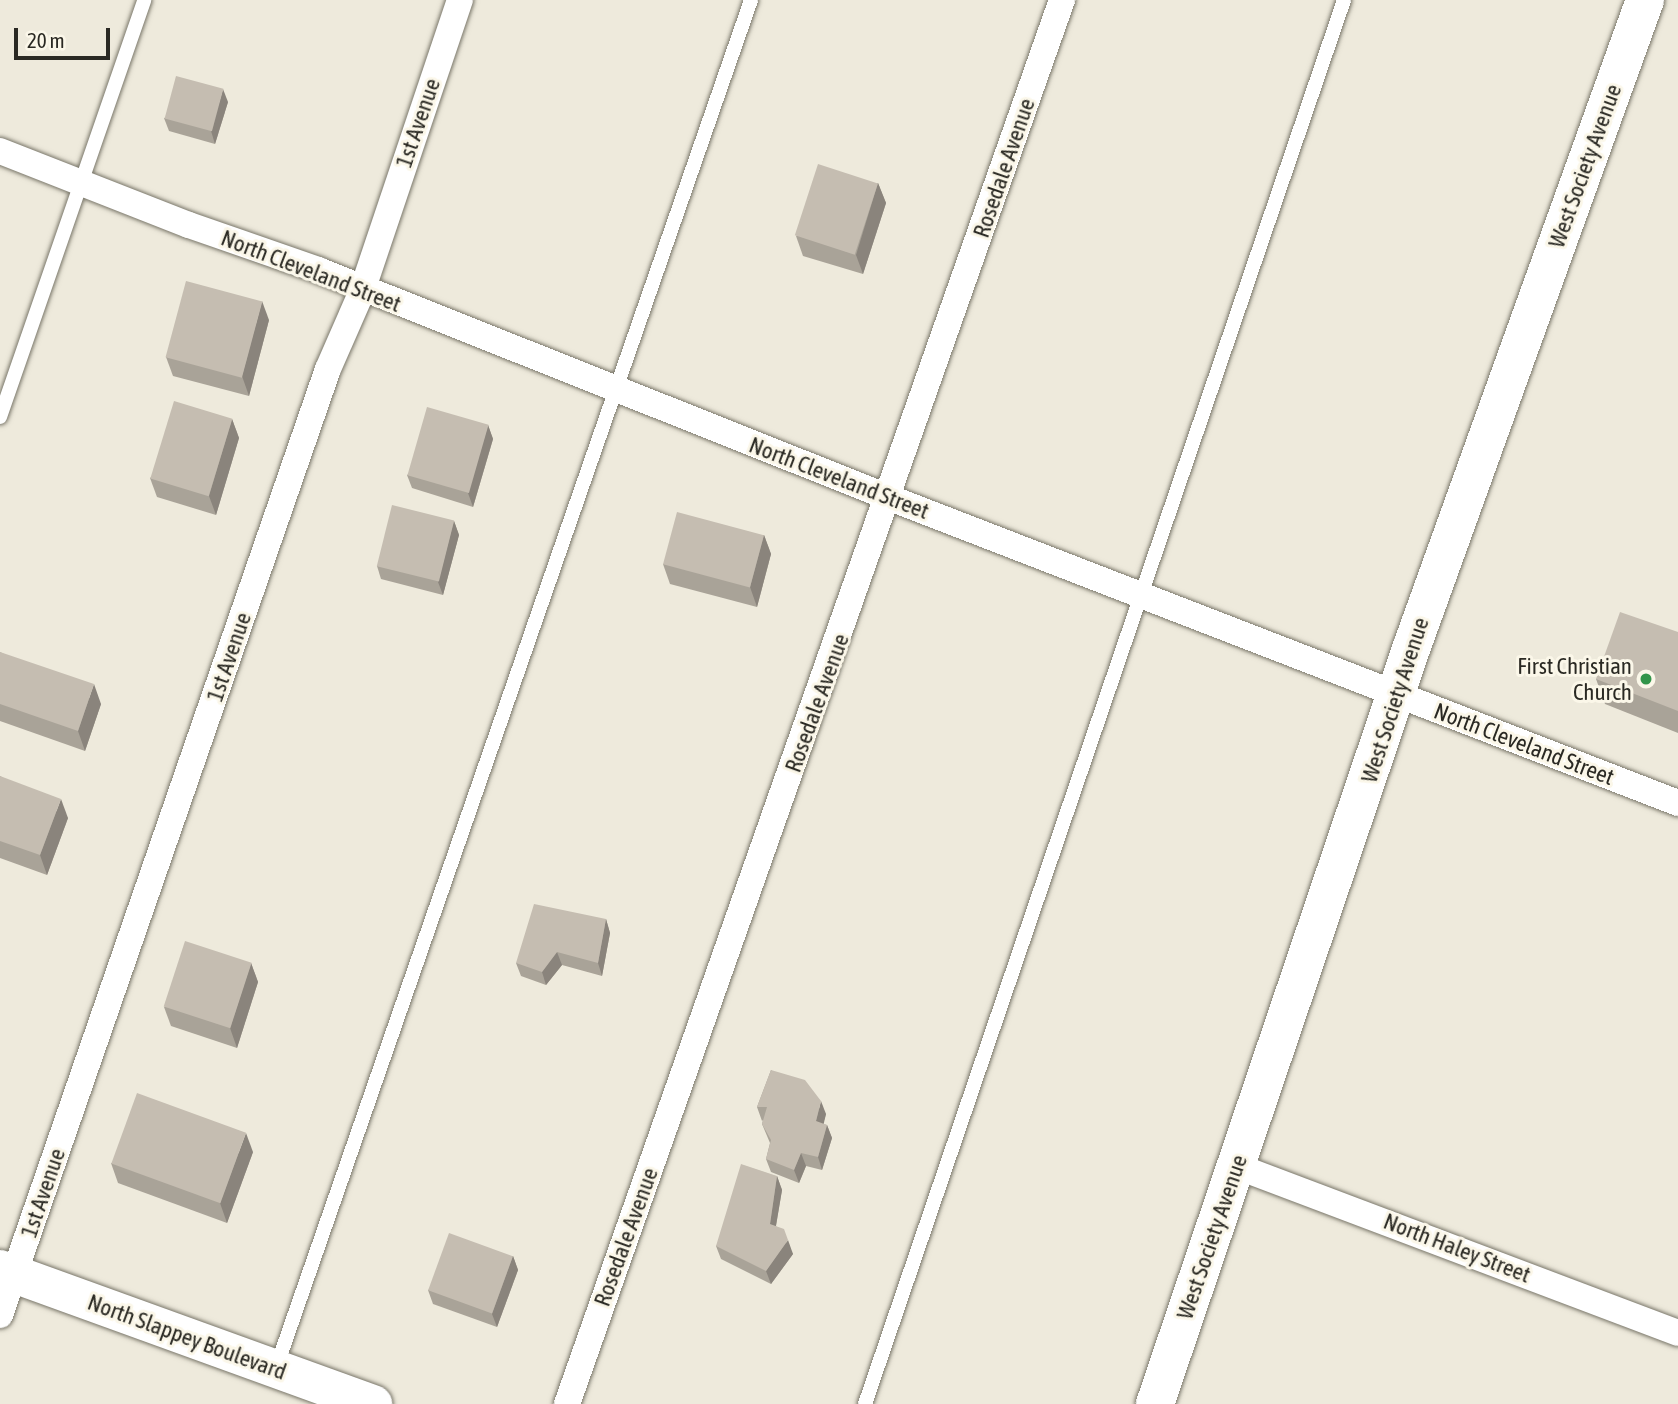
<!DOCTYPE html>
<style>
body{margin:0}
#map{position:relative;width:1678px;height:1404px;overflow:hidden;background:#eeeadc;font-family:"Asap Condensed",sans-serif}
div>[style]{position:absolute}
.roads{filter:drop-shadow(0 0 2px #797669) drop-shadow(0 0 2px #797669)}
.lane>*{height:14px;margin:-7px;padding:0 7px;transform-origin:7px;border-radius:7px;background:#fff}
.street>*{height:26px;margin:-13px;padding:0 13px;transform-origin:13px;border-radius:13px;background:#fff}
.secondary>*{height:38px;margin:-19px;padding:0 19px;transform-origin:19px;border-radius:19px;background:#fff}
.primary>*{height:38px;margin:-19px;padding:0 19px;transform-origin:19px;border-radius:19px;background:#fff}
.wall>*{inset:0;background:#a9a398}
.shaded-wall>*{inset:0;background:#8a847c}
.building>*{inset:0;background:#c5bdb1;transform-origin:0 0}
.dots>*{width:19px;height:19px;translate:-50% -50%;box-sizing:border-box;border:4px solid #fbf7e9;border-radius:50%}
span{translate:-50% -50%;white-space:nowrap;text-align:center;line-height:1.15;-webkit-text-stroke:6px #fbf7e9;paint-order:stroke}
.street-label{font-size:23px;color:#2a2923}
.poi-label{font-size:23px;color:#2a2923}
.right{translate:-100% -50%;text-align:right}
.scale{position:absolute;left:14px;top:28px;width:96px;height:32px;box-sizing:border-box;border:4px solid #2a2923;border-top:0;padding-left:9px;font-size:21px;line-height:24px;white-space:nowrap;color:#2a2923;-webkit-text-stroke:5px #fbf7e9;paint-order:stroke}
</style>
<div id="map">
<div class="roads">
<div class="lane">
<div style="left:0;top:417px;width:441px;rotate:-70.9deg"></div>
<div style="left:276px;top:1368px;width:1448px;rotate:-70.85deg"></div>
<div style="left:865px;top:1404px;width:1483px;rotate:-71.16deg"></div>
</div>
<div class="street">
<div style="left:0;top:151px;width:203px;rotate:21.4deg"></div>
<div style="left:189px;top:225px;width:137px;rotate:19.2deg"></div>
<div style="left:318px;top:270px;width:616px;rotate:21.73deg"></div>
<div style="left:890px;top:498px;width:845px;rotate:21.16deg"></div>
<div style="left:1236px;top:1166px;width:472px;rotate:20.7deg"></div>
<div style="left:0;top:1315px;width:1001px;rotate:-70.88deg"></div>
<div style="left:328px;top:369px;width:85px;rotate:-66.4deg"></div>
<div style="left:362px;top:291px;width:307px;rotate:-71.4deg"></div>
<div style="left:567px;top:1404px;width:1489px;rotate:-70.58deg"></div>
</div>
<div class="secondary">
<div style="left:1155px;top:1404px;width:797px;rotate:-71.27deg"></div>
<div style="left:1411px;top:649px;width:690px;rotate:-70.17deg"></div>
</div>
<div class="primary">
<div style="left:0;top:1269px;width:397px;rotate:19.9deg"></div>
</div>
</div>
<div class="wall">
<div style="clip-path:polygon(228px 102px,215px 144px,169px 131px,164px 118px)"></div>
<div style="clip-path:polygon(878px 183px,886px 203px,863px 274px,803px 256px,796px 236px)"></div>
<div style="clip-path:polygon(269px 320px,249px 396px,173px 376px,166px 357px)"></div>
<div style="clip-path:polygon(232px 419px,239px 438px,216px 515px,157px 497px,150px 478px)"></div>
<div style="clip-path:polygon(488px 425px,493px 439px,473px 507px,412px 488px,407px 475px)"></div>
<div style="clip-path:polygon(454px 521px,459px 535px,443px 595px,381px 579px,377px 566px)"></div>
<div style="clip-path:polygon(764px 535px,771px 554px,757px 607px,670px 584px,663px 564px)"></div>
<div style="clip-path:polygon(1678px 632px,1678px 733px,1605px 704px,1596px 679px)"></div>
<div style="clip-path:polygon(0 652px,101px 704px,85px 751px,0 721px)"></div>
<div style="clip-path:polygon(0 776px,68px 818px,47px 875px,0 858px)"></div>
<div style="clip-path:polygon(606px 919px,610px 933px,602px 976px,562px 965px,546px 985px,521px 976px,516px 963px)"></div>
<div style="clip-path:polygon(251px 963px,258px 982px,237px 1048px,171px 1026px,164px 1007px)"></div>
<div style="clip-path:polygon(771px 1070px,826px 1114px,823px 1124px,827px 1125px,832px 1138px,822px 1170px,806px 1166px,799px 1183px,771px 1172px,766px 1159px,770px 1143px,762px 1124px,763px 1120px,762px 1121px,757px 1107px)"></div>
<div style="clip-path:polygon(253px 1152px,227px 1223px,118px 1183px,111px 1163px)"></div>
<div style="clip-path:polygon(777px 1176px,782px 1190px,776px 1226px,793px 1254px,771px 1284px,721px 1259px,716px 1246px)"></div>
<div style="clip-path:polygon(513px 1256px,518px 1270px,497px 1327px,433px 1304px,428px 1290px)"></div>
</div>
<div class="shaded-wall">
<div style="clip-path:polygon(223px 89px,228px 102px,215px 144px,211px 131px)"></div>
<div style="clip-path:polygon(878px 183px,886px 203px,863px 274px,856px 255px)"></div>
<div style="clip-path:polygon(262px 301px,269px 320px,249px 396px,242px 376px)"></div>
<div style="clip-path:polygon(232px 419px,239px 438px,216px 515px,209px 496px)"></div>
<div style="clip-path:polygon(488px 425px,493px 439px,473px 507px,468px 493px)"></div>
<div style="clip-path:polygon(454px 521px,459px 535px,443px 595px,438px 582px)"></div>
<div style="clip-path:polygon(764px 535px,771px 554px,757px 607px,750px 587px)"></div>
<div style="clip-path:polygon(94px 684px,101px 704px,85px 751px,78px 731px)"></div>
<div style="clip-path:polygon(61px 799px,68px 818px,47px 875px,40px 855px)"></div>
<div style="clip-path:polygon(606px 919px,610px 933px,602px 976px,598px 963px)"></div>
<div style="clip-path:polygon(557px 952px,562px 965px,546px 985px,542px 972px)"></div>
<div style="clip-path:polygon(251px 963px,258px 982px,237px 1048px,230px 1028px)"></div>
<div style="clip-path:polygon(821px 1101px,826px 1114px,821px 1135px,816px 1121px)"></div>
<div style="clip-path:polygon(827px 1125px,832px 1138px,822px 1170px,818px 1157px)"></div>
<div style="clip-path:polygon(246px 1133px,253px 1152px,227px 1223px,220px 1203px)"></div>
<div style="clip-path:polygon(801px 1153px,806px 1166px,799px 1183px,794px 1170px)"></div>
<div style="clip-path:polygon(777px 1176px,782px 1190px,774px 1237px,770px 1224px)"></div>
<div style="clip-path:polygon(788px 1240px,793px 1254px,771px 1284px,766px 1271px)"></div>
<div style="clip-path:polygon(513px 1256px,518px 1270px,497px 1327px,492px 1314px)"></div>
</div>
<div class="building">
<div style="left:176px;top:76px;width:49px;height:44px;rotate:15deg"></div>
<div style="left:818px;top:164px;width:63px;height:75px;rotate:18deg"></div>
<div style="left:186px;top:281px;width:79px;height:79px;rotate:15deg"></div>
<div style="left:174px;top:401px;width:61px;height:81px;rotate:17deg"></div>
<div style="left:427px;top:407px;width:64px;height:71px;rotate:16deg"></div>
<div style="left:392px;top:505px;width:64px;height:63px;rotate:14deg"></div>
<div style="left:677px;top:512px;width:90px;height:54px;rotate:15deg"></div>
<div style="clip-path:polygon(1620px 612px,1678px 632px,1678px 711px,1596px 679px)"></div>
<div style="clip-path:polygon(0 652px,94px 684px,78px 731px,0 704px)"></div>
<div style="clip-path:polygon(0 776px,61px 799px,40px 855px,0 841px)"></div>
<div style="clip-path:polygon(534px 904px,606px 919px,598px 963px,557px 952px,542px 972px,516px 963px)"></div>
<div style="left:185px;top:941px;width:70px;height:69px;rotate:18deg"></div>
<div style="clip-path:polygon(771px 1070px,805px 1080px,821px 1101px,816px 1121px,827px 1125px,818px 1157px,801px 1153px,794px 1170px,766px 1159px,771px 1140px,762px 1124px,767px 1107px,757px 1107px)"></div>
<div style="left:137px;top:1093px;width:116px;height:75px;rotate:20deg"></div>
<div style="clip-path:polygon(741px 1164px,777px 1176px,770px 1224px,784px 1229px,788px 1240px,766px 1271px,716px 1246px)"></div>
<div style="left:449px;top:1233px;width:68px;height:61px;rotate:20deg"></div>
</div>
<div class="dots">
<div style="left:1646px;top:679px;background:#32954a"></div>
</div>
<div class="street-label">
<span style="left:418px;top:123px;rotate:-71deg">1st Avenue</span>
<span style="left:1585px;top:166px;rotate:-70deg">West Society Avenue</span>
<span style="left:1004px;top:168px;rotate:-71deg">Rosedale Avenue</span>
<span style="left:311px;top:271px;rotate:21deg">North Cleveland Street</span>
<span style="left:839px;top:478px;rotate:21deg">North Cleveland Street</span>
<span style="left:229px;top:657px;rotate:-71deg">1st Avenue</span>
<span style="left:1395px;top:700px;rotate:-72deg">West Society Avenue</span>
<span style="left:817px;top:703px;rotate:-70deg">Rosedale Avenue</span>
<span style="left:1524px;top:744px;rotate:21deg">North Cleveland Street</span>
<span style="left:43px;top:1193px;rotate:-71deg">1st Avenue</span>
<span style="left:626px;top:1237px;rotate:-70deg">Rosedale Avenue</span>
<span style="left:1212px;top:1237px;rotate:-71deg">West Society Avenue</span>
<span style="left:1457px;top:1248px;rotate:21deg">North Haley Street</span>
<span style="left:187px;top:1337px;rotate:20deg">North Slappey Boulevard</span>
</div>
<div class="poi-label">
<span class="right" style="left:1632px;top:679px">First Christian<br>Church</span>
</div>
<div class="scale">20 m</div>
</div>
